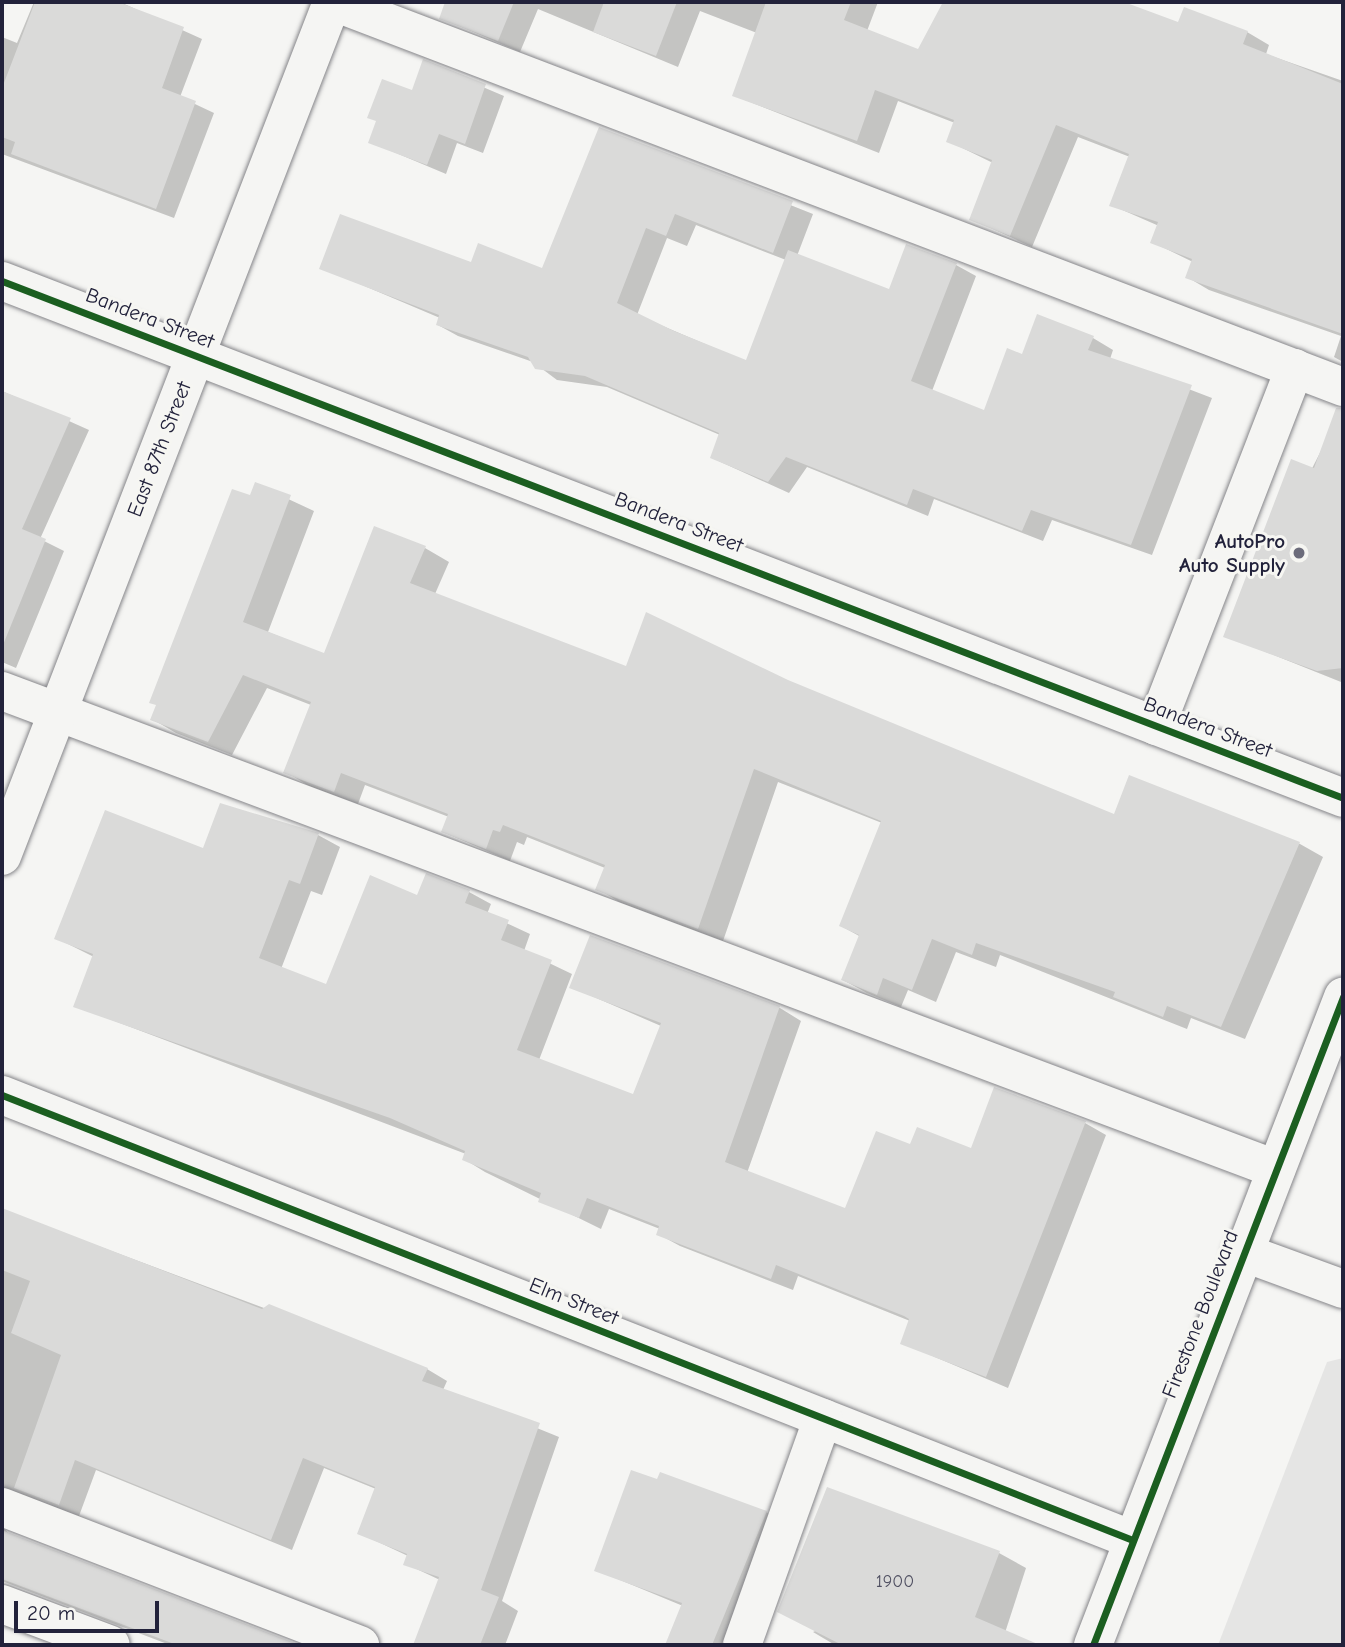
<!DOCTYPE html>
<style>
body{margin:0}
#map{position:relative;width:1345px;height:1647px;overflow:hidden;background:#f5f5f3;font-family:"Comic Neue",sans-serif}
div>[style]{position:absolute}
.built>*{inset:0;background:#e5e5e4}
.shadow>*{inset:0;background:#0003}
.building>*{inset:0;background:#dadad9}
.roads{filter:drop-shadow(0 0 2px #858589) drop-shadow(0 0 2px #858589)}
.minor>*{height:38px;margin:-19px;padding:0 19px;transform-origin:19px;border-radius:19px;background:#f5f5f3}
.major>*{height:38px;margin:-19px;padding:0 19px;transform-origin:19px;border-radius:19px;background:#f5f5f3}
.cycleway>*{height:7px;margin:-3.5px;padding:0 3.5px;transform-origin:3.5px;border-radius:3.5px;background:#1b5e20}
.dots>*{width:19px;height:19px;translate:-50% -50%;box-sizing:border-box;border:4px solid #f6f6f2;border-radius:50%}
span{translate:-50% -50%;white-space:nowrap;text-align:center;line-height:1.15;-webkit-text-stroke:6px #f6f6f2;paint-order:stroke}
.number-label{font-size:18px;color:#505062}
.number-label span{-webkit-text-stroke-width:0}
.street-label{font-size:21px;color:#22223b}
.poi-label{font-size:21px;color:#22223b;font-weight:700}
.right{translate:-100% -50%;text-align:right}
.frame{position:absolute;inset:0;border:4px solid #22223b;pointer-events:none}
.scale{position:absolute;left:14px;top:1601px;width:145px;height:32px;box-sizing:border-box;border:4px solid #22223b;border-top:0;padding-left:9px;font-size:21px;line-height:24px;white-space:nowrap;color:#22223b;-webkit-text-stroke:5px #f6f6f2;paint-order:stroke}
</style>
<div id="map">
<div class="built">
<div style="clip-path:polygon(1343px 1358px,1343px 1645px,1218px 1645px,1327px 1362px)"></div>
</div>
<div class="shadow">
<div style="clip-path:polygon(34px 2px,120px 2px,202px 39px,180px 97px,214px 113px,174px 218px,2px 154px,2px 37px,17px 43px)"></div>
<div style="clip-path:polygon(447px 2px,878px 2px,867px 31px,919px 51px,945px 2px,1079px 2px,1115px 16px,1120px 2px,1179px 25px,1247px 32px,1269px 45px,1266px 54px,1343px 81px,1343px 362px,1334px 357px,1341px 336px,1209px 290px,1187px 277px,1193px 262px,1152px 242px,1159px 226px,1111px 205px,1130px 157px,1078px 137px,1032px 247px,971px 219px,993px 163px,948px 141px,955px 123px,898px 101px,879px 153px,735px 96px,757px 33px,700px 11px,678px 67px,538px 9px,520px 52px,441px 18px)"></div>
<div style="clip-path:polygon(424px 62px,504px 96px,483px 153px,457px 143px,446px 174px,370px 142px,413px 92px)"></div>
<div style="clip-path:polygon(evenodd,600px 129px,813px 214px,797px 256px,890px 291px,956px 265px,976px 276px,932px 391px,985px 412px,1023px 356px,1093px 338px,1113px 350px,1110px 359px,1212px 398px,1152px 555px,1052px 520px,1043px 541px,934px 499px,928px 516px,807px 467px,789px 493px,712px 458px,720px 435px,607px 387px,557px 380px,533px 362px,458px 336px,438px 325px,440px 318px,322px 268px,472px 264px,543px 270px,600px 129px,696px 225px,786px 260px,747px 362px,637px 315px,667px 238px,687px 246px,696px 225px)"></div>
<div style="clip-path:polygon(2px 391px,89px 430px,40px 539px,64px 551px,16px 668px,2px 662px)"></div>
<div style="clip-path:polygon(1343px 408px,1343px 682px,1341px 682px,1226px 636px)"></div>
<div style="clip-path:polygon(256px 484px,314px 511px,268px 632px,325px 655px,425px 548px,449px 562px,435px 594px,627px 668px,787px 681px,1115px 816px,1130px 777px,1300px 844px,1323px 857px,1245px 1039px,1191px 1018px,1187px 1029px,1000px 955px,996px 967px,956px 952px,936px 1002px,908px 990px,901px 1007px,867px 993px,843px 980px,861px 937px,841px 926px,882px 823px,778px 782px,723px 941px,621px 903px,598px 889px,605px 868px,527px 837px,524px 845px,517px 842px,510px 861px,443px 832px,449px 817px,365px 785px,358px 804px,309px 786px,286px 772px,311px 705px,267px 688px,232px 755px,176px 733px,152px 719px)"></div>
<div style="clip-path:polygon(318px 835px,340px 847px,322px 895px,311px 891px,281px 969px,327px 986px,418px 897px,469px 892px,491px 904px,487px 914px,530px 934px,524px 951px,572px 974px,539px 1060px,634px 1096px,661px 1026px,571px 987px,591px 937px,780px 1008px,801px 1021px,747px 1173px,846px 1210px,911px 1147px,972px 1150px,1085px 1123px,1106px 1135px,1008px 1388px,902px 1343px,910px 1321px,798px 1276px,793px 1290px,680px 1246px,658px 1234px,660px 1229px,609px 1209px,601px 1229px,485px 1172px,464px 1159px,466px 1154px,75px 1006px,94px 957px,56px 938px,204px 850px)"></div>
<div style="clip-path:polygon(2px 1210px,427px 1369px,447px 1381px,443px 1390px,559px 1437px,502px 1601px,518px 1611px,505px 1645px,433px 1645px,418px 1637px,440px 1580px,406px 1564px,408px 1556px,359px 1533px,376px 1489px,324px 1468px,292px 1550px,96px 1470px,79px 1516px,21px 1496px,2px 1514px)"></div>
<div style="clip-path:polygon(766px 1512px,784px 1523px,735px 1645px,667px 1645px,683px 1606px,596px 1570px)"></div>
<div style="clip-path:polygon(2px 1526px,10px 1535px,297px 1645px,170px 1645px,2px 1581px)"></div>
<div style="clip-path:polygon(999px 1553px,1026px 1568px,1001px 1645px,835px 1645px,813px 1632px)"></div>
</div>
<div class="building">
<div style="clip-path:polygon(35px 2px,118px 2px,184px 27px,162px 88px,196px 101px,156px 209px,11px 154px,15px 142px,2px 137px,2px 88px)"></div>
<div style="clip-path:polygon(445px 2px,514px 2px,498px 41px,439px 19px)"></div>
<div style="clip-path:polygon(604px 2px,677px 2px,656px 56px,593px 32px)"></div>
<div style="clip-path:polygon(766px 2px,851px 2px,844px 20px,918px 49px,943px 2px,1124px 2px,1178px 22px,1184px 7px,1248px 31px,1243px 44px,1343px 84px,1343px 334px,1185px 278px,1192px 259px,1150px 243px,1158px 222px,1109px 206px,1129px 154px,1056px 125px,1010px 236px,969px 220px,992px 160px,946px 142px,954px 120px,875px 90px,857px 141px,732px 96px)"></div>
<div style="clip-path:polygon(423px 59px,486px 84px,465px 144px,439px 134px,427px 165px,368px 143px,376px 121px,367px 118px,382px 79px,412px 90px)"></div>
<div style="clip-path:polygon(599px 127px,793px 201px,773px 253px,675px 214px,666px 236px,646px 228px,617px 303px,674px 331px,746px 360px,788px 250px,889px 289px,906px 244px,957px 263px,911px 381px,984px 410px,1007px 348px,1022px 354px,1037px 314px,1094px 336px,1088px 350px,1192px 385px,1131px 545px,1031px 510px,1022px 531px,913px 489px,907px 505px,786px 457px,768px 482px,710px 458px,719px 433px,585px 376px,535px 369px,528px 357px,436px 325px,439px 315px,319px 269px,340px 214px,471px 262px,478px 243px,542px 268px)"></div>
<div style="clip-path:polygon(2px 391px,71px 418px,22px 529px,46px 539px,3px 645px)"></div>
<div style="clip-path:polygon(1336px 408px,1343px 408px,1343px 668px,1317px 671px,1223px 637px,1291px 459px,1314px 468px)"></div>
<div style="clip-path:polygon(255px 482px,291px 495px,243px 622px,324px 653px,374px 526px,426px 546px,410px 583px,626px 666px,646px 612px,788px 680px,1114px 814px,1129px 775px,1300px 842px,1221px 1027px,1167px 1006px,1163px 1017px,1113px 997px,1115px 992px,976px 943px,972px 955px,932px 939px,912px 990px,883px 978px,877px 995px,841px 980px,859px 935px,839px 926px,881px 821px,754px 769px,698px 929px,595px 890px,605px 865px,503px 825px,500px 832px,493px 830px,486px 849px,441px 832px,448px 814px,341px 773px,334px 792px,283px 773px,311px 702px,243px 675px,208px 742px,150px 720px,156px 705px,149px 703px,232px 489px,250px 495px)"></div>
<div style="clip-path:polygon(220px 803px,319px 833px,300px 884px,289px 880px,259px 958px,326px 984px,370px 875px,417px 895px,426px 873px,470px 890px,465px 903px,509px 920px,501px 940px,552px 960px,517px 1050px,633px 1094px,661px 1023px,569px 988px,590px 935px,780px 1006px,725px 1162px,845px 1208px,876px 1131px,910px 1144px,917px 1127px,971px 1148px,994px 1087px,1086px 1121px,986px 1377px,900px 1344px,909px 1319px,904px 1316px,776px 1265px,771px 1279px,656px 1235px,659px 1226px,587px 1198px,579px 1218px,538px 1202px,541px 1193px,462px 1160px,465px 1151px,390px 1118px,73px 1007px,93px 954px,54px 939px,105px 810px,203px 848px)"></div>
<div style="clip-path:polygon(2px 1208px,262px 1309px,269px 1304px,428px 1368px,422px 1381px,540px 1423px,481px 1590px,499px 1597px,480px 1645px,413px 1645px,439px 1577px,403px 1565px,407px 1554px,357px 1534px,375px 1487px,303px 1458px,271px 1540px,75px 1460px,59px 1505px,14px 1488px,61px 1355px,11px 1333px,30px 1281px,2px 1270px)"></div>
<div style="clip-path:polygon(631px 1470px,657px 1479px,660px 1472px,767px 1511px,712px 1645px,665px 1645px,682px 1603px,594px 1571px)"></div>
<div style="clip-path:polygon(827px 1487px,1000px 1551px,975px 1617px,1040px 1645px,842px 1645px,777px 1612px)"></div>
<div style="clip-path:polygon(2px 1530px,300px 1645px,177px 1645px,2px 1579px)"></div>
</div>
<div class="roads">
<div class="minor">
<div style="left:334px;top:2px;width:1080px;rotate:20.89deg"></div>
<div style="left:2px;top:281px;width:1437px;rotate:21.08deg"></div>
<div style="left:2px;top:691px;width:1361px;rotate:20.57deg"></div>
<div style="left:1156px;top:726px;width:384px;rotate:-68.8deg"></div>
<div style="left:2px;top:856px;width:916px;rotate:-68.87deg"></div>
<div style="left:2px;top:1095px;width:1215px;rotate:21.48deg"></div>
<div style="left:1242px;top:1252px;width:108px;rotate:20.1deg"></div>
<div style="left:2px;top:1507px;width:384px;rotate:21.1deg"></div>
<div style="left:2px;top:1604px;width:116px;rotate:20.6deg"></div>
<div style="left:742px;top:1645px;width:241px;rotate:-70.4deg"></div>
</div>
<div class="major">
<div style="left:1093px;top:1645px;width:695px;rotate:-68.9deg"></div>
</div>
</div>
<div class="cycleway">
<div style="left:2px;top:281px;width:1437px;rotate:21.08deg"></div>
<div style="left:2px;top:1095px;width:1215px;rotate:21.48deg"></div>
<div style="left:1093px;top:1645px;width:695px;rotate:-68.9deg"></div>
</div>
<div class="dots">
<div style="left:1299px;top:553px;background:#6c6c7b"></div>
</div>
<div class="number-label">
<span style="left:895px;top:1582px">1900</span>
</div>
<div class="street-label">
<span style="left:150px;top:318px;rotate:21deg">Bandera Street</span>
<span style="left:159px;top:449px;rotate:-69deg">East 87th Street</span>
<span style="left:679px;top:522px;rotate:21deg">Bandera Street</span>
<span style="left:1208px;top:727px;rotate:21deg">Bandera Street</span>
<span style="left:574px;top:1301px;rotate:22deg">Elm Street</span>
<span style="left:1200px;top:1314px;rotate:-69deg">Firestone Boulevard</span>
</div>
<div class="poi-label">
<span class="right" style="left:1285px;top:553px">AutoPro<br>Auto Supply</span>
</div>
<div class="frame"></div>
<div class="scale">20 m</div>
</div>
